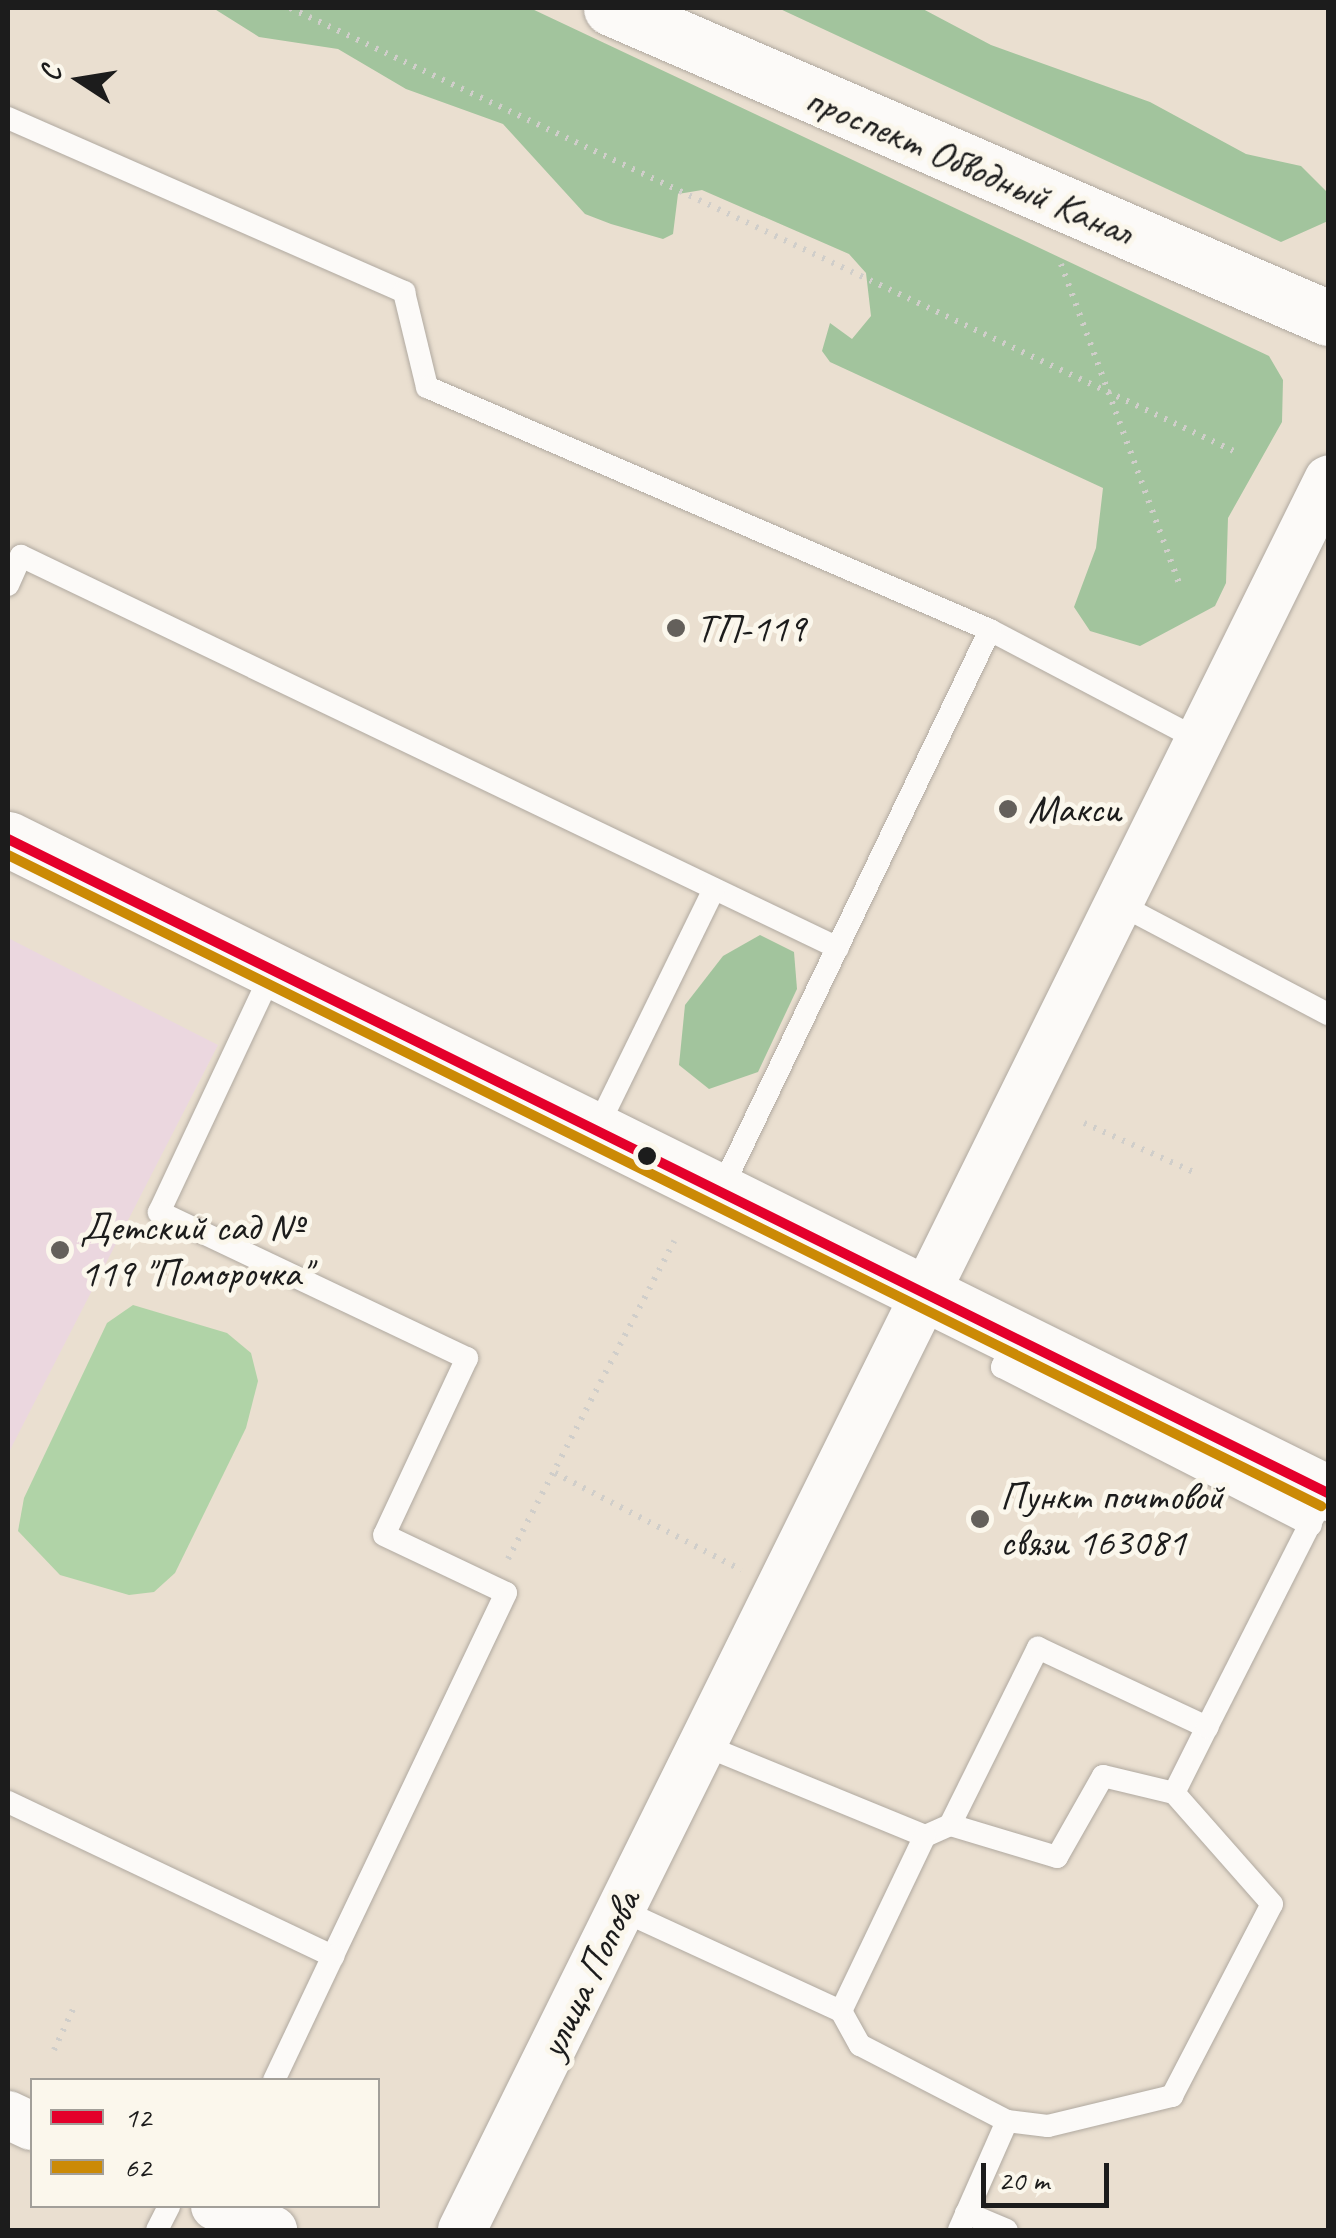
<!DOCTYPE html>
<meta charset="utf-8">
<style>
body{margin:0}
#map{position:relative;width:1336px;height:2238px;overflow:hidden;background:#eadfd0;font-family:Caveat,sans-serif}
div>[style]{position:absolute}
.built>*{inset:0;background:#ebd7df}
.green>*{inset:0;background:#b0d3a7}
.forest>*{inset:0;background:#a2c49d}
.path>*{height:6px;margin-top:-3px;transform-origin:0;background:repeating-linear-gradient(90deg,#d0ceca 0 2.5px,transparent 0 10.5px)}
.roads{filter:drop-shadow(0 0 2px #b0a9a0) drop-shadow(0 0 2px #b0a9a0)}
.service>*{height:22px;margin:-11px;padding:0 11px;transform-origin:11px;border-radius:11px;background:#fcfaf8}
.minor>*{height:48px;margin:-24px;padding:0 24px;transform-origin:24px;border-radius:24px;background:#fcfaf8}
.secondary>*{height:55px;margin:-27.5px;padding:0 27.5px;transform-origin:27.5px;border-radius:27.5px;background:#fcfaf8}
.primary>*{height:55px;margin:-27.5px;padding:0 27.5px;transform-origin:27.5px;border-radius:27.5px;background:#fcfaf8}
.bus-1>*{height:10px;margin:-5px;padding:0 5px;transform-origin:5px;border-radius:5px;background:#e4002b}
.bus-2>*{height:10px;margin:-5px;padding:0 5px;transform-origin:5px;border-radius:5px;background:#cb8a06}
.dots>*{width:28px;height:28px;translate:-50% -50%;box-sizing:border-box;border:5px solid #fbf7ec;border-radius:50%}
span{translate:-50% -50%;white-space:nowrap;text-align:center;line-height:1.15;-webkit-text-stroke:10px #fbf7ec;paint-order:stroke}
.street-label{font-size:40px;color:#1c1c1c}
.poi-label{font-size:40px;color:#1c1c1c}
.left{translate:0 -50%;text-align:left}
.frame{position:absolute;inset:0;border:10px solid #1c1c1c;pointer-events:none}
.legend{position:absolute;left:30px;top:2078px;width:350px;height:130px;box-sizing:border-box;background:#fbf7ec;border:2px solid #a29f99;margin:0;padding:12px 18px;list-style:none;font-size:30px;color:#1c1c1c}
.legend li{display:flex;align-items:center;gap:20px;height:50px}
.legend b{width:50px;border:2px solid #a29f99}
.north{position:absolute;left:30px;top:30px;width:100px;height:100px;-webkit-text-stroke:8px #fbf7ec;paint-order:stroke;rotate:282deg;font-size:28px;font-weight:700;line-height:40px;text-align:center;color:#1c1c1c}
.north::after{content:'';display:block;margin:auto;width:35px;height:45px;background:#1c1c1c;clip-path:polygon(50% 0,100% 100%,50% 72%,0 100%)}
.scale{position:absolute;left:981px;top:2163px;width:128px;height:45px;box-sizing:border-box;border:5px solid #1c1c1c;border-top:0;padding-left:12px;font-size:30px;line-height:35px;white-space:nowrap;color:#1c1c1c;-webkit-text-stroke:8px #fbf7ec;paint-order:stroke}
</style>
<div id="map">
<div class="built">
<div style="clip-path:polygon(8px 938px,218px 1045px,8px 1454px)"></div>
</div>
<div class="green">
<div style="clip-path:polygon(133px 1305px,227px 1333px,251px 1353px,258px 1381px,246px 1428px,175px 1573px,154px 1592px,129px 1595px,60px 1575px,18px 1531px,24px 1498px,107px 1323px)"></div>
</div>
<div class="forest">
<div style="clip-path:polygon(213px 8px,530px 8px,1269px 356px,1283px 380px,1282px 422px,1228px 518px,1226px 583px,1215px 606px,1140px 646px,1090px 631px,1074px 607px,1096px 548px,1103px 488px,830px 362px,822px 351px,830px 323px,852px 339px,871px 316px,866px 273px,849px 254px,702px 190px,678px 194px,673px 234px,663px 239px,611px 224px,585px 214px,503px 124px,406px 89px,338px 49px,259px 37px)"></div>
<div style="clip-path:polygon(778px 8px,921px 8px,991px 45px,1150px 102px,1246px 154px,1301px 166px,1328px 193px,1328px 221px,1281px 242px)"></div>
<div style="clip-path:polygon(760px 935px,794px 952px,797px 989px,758px 1072px,709px 1089px,679px 1065px,685px 1005px,723px 956px)"></div>
</div>
<div class="path">
<div style="left:290px;top:8px;width:1049px;rotate:25.15deg"></div>
<div style="left:1061px;top:264px;width:340px;rotate:69.7deg"></div>
<div style="left:1084px;top:1123px;width:125px;rotate:24.1deg"></div>
<div style="left:555px;top:1473px;width:210px;rotate:27.5deg"></div>
<div style="left:508px;top:1559px;width:359px;rotate:-62.4deg"></div>
<div style="left:54px;top:2050px;width:50px;rotate:-65deg"></div>
</div>
<div class="roads">
<div class="service">
<div style="left:8px;top:118px;width:433px;rotate:23.7deg"></div>
<div style="left:404px;top:292px;width:98px;rotate:76.4deg"></div>
<div style="left:427px;top:387px;width:613px;rotate:23.35deg"></div>
<div style="left:990px;top:630px;width:241px;rotate:27.7deg"></div>
<div style="left:8px;top:585px;width:32px;rotate:-66deg"></div>
<div style="left:21px;top:556px;width:906px;rotate:25.63deg"></div>
<div style="left:1121px;top:905px;width:234px;rotate:27.8deg"></div>
<div style="left:273px;top:970px;width:268px;rotate:115.2deg"></div>
<div style="left:159px;top:1212px;width:341px;rotate:25.4deg"></div>
<div style="left:467px;top:1358px;width:195px;rotate:115.1deg"></div>
<div style="left:384px;top:1535px;width:135px;rotate:25.4deg"></div>
<div style="left:506px;top:1593px;width:402px;rotate:115.5deg"></div>
<div style="left:596px;top:1130px;width:268px;rotate:-63.9deg"></div>
<div style="left:720px;top:1192px;width:623px;rotate:-64.34deg"></div>
<div style="left:1015px;top:1338px;width:32px;rotate:114deg"></div>
<div style="left:1002px;top:1367px;width:347px;rotate:27.1deg"></div>
<div style="left:1174px;top:1793px;width:74px;rotate:-63.4deg"></div>
<div style="left:8px;top:1802px;width:360px;rotate:25.4deg"></div>
<div style="left:333px;top:1956px;width:137px;rotate:115.4deg"></div>
<div style="left:950px;top:1825px;width:198px;rotate:-63.6deg"></div>
<div style="left:1038px;top:1648px;width:187px;rotate:25.1deg"></div>
<div style="left:1207px;top:1727px;width:263px;rotate:-63.1deg"></div>
<div style="left:621px;top:1910px;width:242px;rotate:24.7deg"></div>
<div style="left:841px;top:2011px;width:39px;rotate:61deg"></div>
<div style="left:860px;top:2045px;width:165px;rotate:27.3deg"></div>
<div style="left:1007px;top:2121px;width:41px;rotate:7deg"></div>
<div style="left:1048px;top:2126px;width:128px;rotate:-13.6deg"></div>
<div style="left:1172px;top:2096px;width:216px;rotate:-62.5deg"></div>
<div style="left:1272px;top:1904px;width:148px;rotate:-131.4deg"></div>
<div style="left:1174px;top:1793px;width:73px;rotate:-166.5deg"></div>
<div style="left:1103px;top:1776px;width:93px;rotate:119.6deg"></div>
<div style="left:1057px;top:1857px;width:112px;rotate:-163.3deg"></div>
<div style="left:950px;top:1825px;width:27px;rotate:156deg"></div>
<div style="left:925px;top:1836px;width:240px;rotate:-157.7deg"></div>
<div style="left:841px;top:2011px;width:194px;rotate:-64.4deg"></div>
<div style="left:966px;top:2213px;width:44px;rotate:22.5deg"></div>
<div style="left:157px;top:2230px;width:27px;rotate:-63deg"></div>
<div style="left:959px;top:2230px;width:119px;rotate:-66.2deg"></div>
</div>
<div class="minor">
<div style="left:8px;top:2115px;width:26px;rotate:25deg"></div>
<div style="left:215px;top:2206px;width:63px;rotate:22.5deg"></div>
<div style="left:462px;top:2230px;width:1953px;rotate:-63.67deg"></div>
</div>
<div class="secondary">
<div style="left:611px;top:8px;width:781px;rotate:23.38deg"></div>
</div>
<div class="primary">
<div style="left:8px;top:839px;width:1473px;rotate:26.36deg"></div>
</div>
</div>
<div class="bus-1">
<div style="left:8px;top:839px;width:1473px;rotate:26.36deg"></div>
</div>
<div class="bus-2">
<div style="left:8px;top:855px;width:1466px;rotate:26.37deg"></div>
</div>
<div class="dots">
<div style="left:676px;top:628px;background:#64605b"></div>
<div style="left:1008px;top:809px;background:#64605b"></div>
<div style="left:647px;top:1156px;background:#1c1c1c"></div>
<div style="left:60px;top:1250px;background:#64605b"></div>
<div style="left:980px;top:1519px;background:#64605b"></div>
</div>
<div class="street-label">
<span style="left:969px;top:165px;rotate:23deg">проспект Обводный Канал</span>
<span style="left:589px;top:1974px;rotate:-64deg">улица Попова</span>
</div>
<div class="poi-label">
<span class="left" style="left:696px;top:628px">ТП-119</span>
<span class="left" style="left:1028px;top:809px">Макси</span>
<span class="left" style="left:80px;top:1250px">Детский сад №<br>119 "Поморочка"</span>
<span class="left" style="left:1000px;top:1519px">Пункт почтовой<br>связи 163081</span>
</div>
<div class="frame"></div>
<ul class="legend">
<li><b style="height:12px;background:#e4002b"></b>12</li>
<li><b style="height:12px;background:#cb8a06"></b>62</li>
</ul>
<div class="north">С</div>
<div class="scale">20 m</div>
</div>
